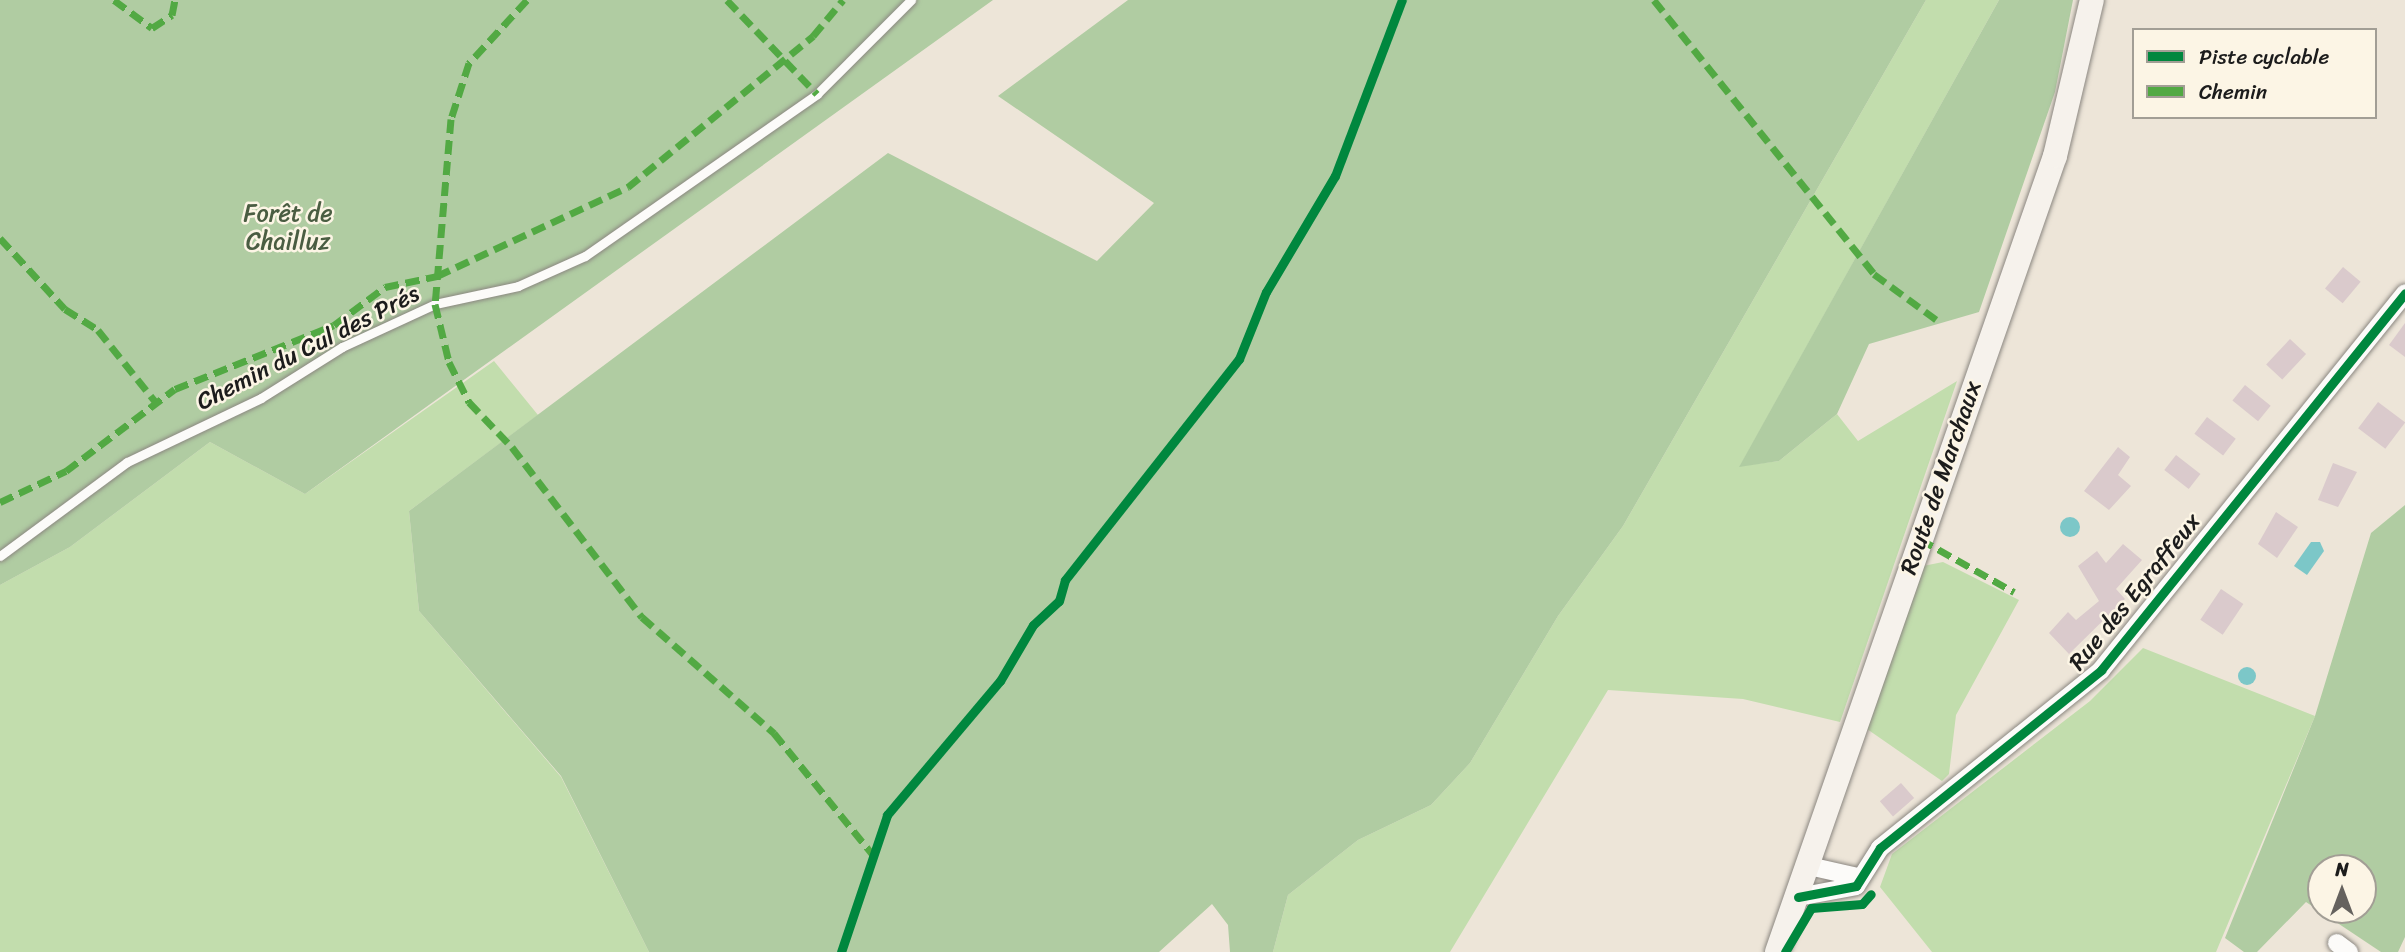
<!DOCTYPE html>
<meta charset="utf-8">
<style>
body{margin:0}
#map{position:relative;width:2405px;height:952px;overflow:hidden;background:#ede5d8;font-family:Sriracha,sans-serif}
div>[style]{position:absolute}
.green>*{inset:0;background:#c2ddad}
.forest>*{inset:0;background:#b0cca2}
.water>*{inset:0;background:#7cc7c8}
.round{border-radius:50%}
.building>*{inset:0;background:#dacacc;transform-origin:0 0}
.roads{filter:drop-shadow(0 0 2px #8b8781) drop-shadow(0 0 2px #8b8781)}
.service>*{height:9px;margin:-4.5px;padding:0 4.5px;transform-origin:4.5px;border-radius:4.5px;background:#fcfbf9}
.minor>*{height:18px;margin:-9px;padding:0 9px;transform-origin:9px;border-radius:9px;background:#fcfbf9}
.secondary>*{height:24px;margin:-12px;padding:0 12px;transform-origin:12px;border-radius:12px;background:#f6f2ec}
.quiet>*{height:7px;margin-top:-3.5px;transform-origin:0;background:repeating-linear-gradient(90deg,#52a943 0 14px,transparent 0 21px)}
.cycleway>*{height:9px;margin:-4.5px;padding:0 4.5px;transform-origin:4.5px;border-radius:4.5px;background:#00873e}
span{translate:-50% -50%;white-space:nowrap;text-align:center;line-height:1.15;-webkit-text-stroke:5px #fcf5e5;paint-order:stroke}
.park-label{font-size:24px;color:#4a5d42}
.street-label{font-size:24px;color:#1c1c1c}
.legend{position:absolute;left:2132px;top:28px;width:245px;height:91px;box-sizing:border-box;background:#fcf5e5;border:2px solid #a29e95;margin:0;padding:9px 12px;list-style:none;font-size:21px;color:#1c1c1c}
.legend li{display:flex;align-items:center;gap:14px;height:35px}
.legend b{width:35px;border:2px solid #a29e95}
.north{position:absolute;left:2307px;top:854px;width:70px;height:70px;box-sizing:border-box;background:#fcf5e5;border:2px solid #a29e95;border-radius:50%;rotate:0deg;font-size:19px;font-weight:700;line-height:28px;text-align:center;color:#1c1c1c}
.north::after{content:'';display:block;margin:auto;width:24px;height:32px;background:#65625e;clip-path:polygon(50% 0,100% 100%,50% 72%,0 100%)}
</style>
<div id="map">
<div class="green">
<div style="clip-path:polygon(1926px 0,1999px 0,1740px 466px,1779px 461px,1837px 414px,1858px 441px,1957px 381px,1840px 722px,1743px 699px,1608px 690px,1450px 952px,1273px 952px,1288px 895px,1358px 840px,1431px 805px,1470px 763px,1558px 616px,1623px 526px)"></div>
<div style="clip-path:polygon(494px 361px,538px 415px,409px 511px,419px 611px,561px 777px,649px 952px,0 952px,0 585px,70px 547px,210px 442px,305px 494px)"></div>
<div style="clip-path:polygon(1943px 562px,2019px 600px,1956px 715px,1949px 774px,1942px 781px,1867px 729px,1923px 566px)"></div>
<div style="clip-path:polygon(2143px 648px,2315px 716px,2216px 952px,1932px 952px,1880px 887px,1892px 854px,2090px 701px)"></div>
</div>
<div class="forest">
<div style="clip-path:polygon(0 0,993px 0,305px 494px,210px 442px,70px 547px,0 585px)"></div>
<div style="clip-path:polygon(1128px 0,1926px 0,1623px 526px,1558px 616px,1470px 763px,1431px 805px,1358px 840px,1288px 895px,1273px 952px,1230px 952px,1228px 925px,1212px 904px,1159px 952px,649px 952px,561px 776px,419px 611px,409px 511px,888px 153px,1097px 261px,1154px 203px,998px 96px)"></div>
<div style="clip-path:polygon(1999px 0,2073px 0,2055px 92px,1979px 312px,1869px 344px,1837px 414px,1779px 461px,1739px 467px)"></div>
<div style="clip-path:polygon(evenodd,2405px 505px,2405px 937px,2398px 952px,2381px 952px,2306px 902px,2257px 952px,2244px 952px,2225px 938px,2315px 716px,2371px 533px,2405px 505px,2363px 868px,2363px 910px,2321px 910px,2321px 868px,2363px 868px)"></div>
</div>
<div class="water">
<div class="round" style="left:2060px;top:517px;width:20px;height:20px"></div>
<div style="clip-path:polygon(2311px 542px,2320px 542px,2324px 551px,2307px 575px,2294px 566px)"></div>
<div class="round" style="left:2238px;top:667px;width:18px;height:18px"></div>
</div>
<div class="building">
<div style="left:2343px;top:267px;width:23px;height:28px;rotate:40deg"></div>
<div style="clip-path:polygon(2405px 323px,2405px 357px,2389px 345px)"></div>
<div style="left:2290px;top:339px;width:22px;height:35px;rotate:43deg"></div>
<div style="left:2245px;top:385px;width:33px;height:20px;rotate:39deg"></div>
<div style="left:2378px;top:402px;width:34px;height:33px;rotate:37deg"></div>
<div style="left:2207px;top:417px;width:36px;height:21px;rotate:37deg"></div>
<div style="clip-path:polygon(2118px 447px,2130px 457px,2118px 475px,2131px 486px,2109px 510px,2084px 491px)"></div>
<div style="left:2176px;top:455px;width:31px;height:19px;rotate:38deg"></div>
<div style="clip-path:polygon(2333px 463px,2357px 472px,2338px 507px,2318px 500px)"></div>
<div style="clip-path:polygon(2276px 512px,2298px 527px,2277px 558px,2258px 544px)"></div>
<div style="clip-path:polygon(2123px 544px,2142px 560px,2116px 589px,2125px 599px,2069px 654px,2049px 633px,2068px 612px,2076px 620px,2099px 601px,2078px 566px,2097px 551px,2106px 563px)"></div>
<div style="left:2221px;top:589px;width:27px;height:37px;rotate:34deg"></div>
<div style="left:1901px;top:783px;width:20px;height:28px;rotate:49deg"></div>
</div>
<div class="roads">
<div class="service">
<div style="left:0;top:556px;width:158px;rotate:-36.5deg"></div>
<div style="left:127px;top:462px;width:148px;rotate:-25.5deg"></div>
<div style="left:261px;top:398px;width:96px;rotate:-32.2deg"></div>
<div style="left:342px;top:347px;width:102px;rotate:-24.8deg"></div>
<div style="left:435px;top:304px;width:85px;rotate:-12.2deg"></div>
<div style="left:518px;top:286px;width:73px;rotate:-24.1deg"></div>
<div style="left:585px;top:256px;width:283px;rotate:-34.9deg"></div>
<div style="left:817px;top:94px;width:133px;rotate:-45deg"></div>
</div>
<div class="minor">
<div style="left:1809px;top:866px;width:50px;rotate:12.7deg"></div>
<div style="left:1798px;top:897px;width:59px;rotate:-10.7deg"></div>
<div style="left:1856px;top:886px;width:45px;rotate:-57.7deg"></div>
<div style="left:1880px;top:848px;width:284px;rotate:-38.8deg"></div>
<div style="left:2101px;top:670px;width:484px;rotate:-51.1deg"></div>
<div style="left:2337px;top:943px;width:15px;rotate:37deg"></div>
</div>
<div class="secondary">
<div style="left:1777px;top:952px;width:843px;rotate:-70.75deg"></div>
<div style="left:2055px;top:156px;width:160px;rotate:-76.7deg"></div>
</div>
</div>
<div class="quiet">
<div style="left:114px;top:0;width:47px;rotate:36.4deg"></div>
<div style="left:152px;top:28px;width:24px;rotate:-33deg"></div>
<div style="left:172px;top:15px;width:15px;rotate:-79deg"></div>
<div style="left:527px;top:0;width:86px;rotate:132.6deg"></div>
<div style="left:469px;top:63px;width:59px;rotate:107.8deg"></div>
<div style="left:451px;top:119px;width:186px;rotate:94.9deg"></div>
<div style="left:435px;top:304px;width:60px;rotate:76.4deg"></div>
<div style="left:449px;top:362px;width:45px;rotate:63.4deg"></div>
<div style="left:469px;top:402px;width:62px;rotate:46.3deg"></div>
<div style="left:512px;top:447px;width:214px;rotate:52.6deg"></div>
<div style="left:642px;top:617px;width:176px;rotate:41.3deg"></div>
<div style="left:774px;top:733px;width:159px;rotate:50.9deg"></div>
<div style="left:727px;top:0;width:130px;rotate:46.2deg"></div>
<div style="left:1654px;top:0;width:351px;rotate:51.2deg"></div>
<div style="left:1874px;top:274px;width:83px;rotate:36.2deg"></div>
<div style="left:0;top:238px;width:96px;rotate:47.5deg"></div>
<div style="left:65px;top:309px;width:39px;rotate:32deg"></div>
<div style="left:98px;top:330px;width:96px;rotate:51.3deg"></div>
<div style="left:0;top:502px;width:73px;rotate:-25.2deg"></div>
<div style="left:66px;top:471px;width:136px;rotate:-37deg"></div>
<div style="left:175px;top:389px;width:171px;rotate:-21.9deg"></div>
<div style="left:334px;top:325px;width:64px;rotate:-36.7deg"></div>
<div style="left:385px;top:287px;width:53px;rotate:-11.9deg"></div>
<div style="left:437px;top:276px;width:211px;rotate:-25deg"></div>
<div style="left:628px;top:187px;width:239px;rotate:-39.2deg"></div>
<div style="left:813px;top:36px;width:47px;rotate:-50.2deg"></div>
<div style="left:1920px;top:539px;width:108px;rotate:29.4deg"></div>
</div>
<div class="cycleway">
<div style="left:1798px;top:897px;width:59px;rotate:-10.7deg"></div>
<div style="left:1856px;top:886px;width:45px;rotate:-57.7deg"></div>
<div style="left:1880px;top:848px;width:284px;rotate:-38.8deg"></div>
<div style="left:2101px;top:670px;width:484px;rotate:-51.1deg"></div>
<div style="left:841px;top:952px;width:145px;rotate:-71.4deg"></div>
<div style="left:887px;top:815px;width:175px;rotate:-49.9deg"></div>
<div style="left:1000px;top:681px;width:65px;rotate:-59.5deg"></div>
<div style="left:1033px;top:625px;width:35px;rotate:-43deg"></div>
<div style="left:1059px;top:601px;width:22px;rotate:-74deg"></div>
<div style="left:1065px;top:580px;width:281px;rotate:-51.8deg"></div>
<div style="left:1239px;top:359px;width:72px;rotate:-68.1deg"></div>
<div style="left:1266px;top:292px;width:135px;rotate:-59.3deg"></div>
<div style="left:1335px;top:176px;width:188px;rotate:-69.2deg"></div>
<div style="left:1785px;top:952px;width:51px;rotate:-59.4deg"></div>
<div style="left:1811px;top:908px;width:51px;rotate:-4.5deg"></div>
<div style="left:1862px;top:904px;width:13px;rotate:-48deg"></div>
</div>
<div class="park-label">
<span style="left:288px;top:228px">Forêt de<br>Chailluz</span>
</div>
<div class="street-label">
<span style="left:308px;top:348px;rotate:-27deg">Chemin du Cul des Prés</span>
<span style="left:1941px;top:478px;rotate:-71deg">Route de Marchaux</span>
<span style="left:2135px;top:592px;rotate:-51deg">Rue des Egraffeux</span>
</div>
<ul class="legend">
<li><b style="height:9px;background:#00873e"></b>Piste cyclable</li>
<li><b style="height:9px;background:#52a943"></b>Chemin</li>
</ul>
<div class="north">N</div>
</div>
